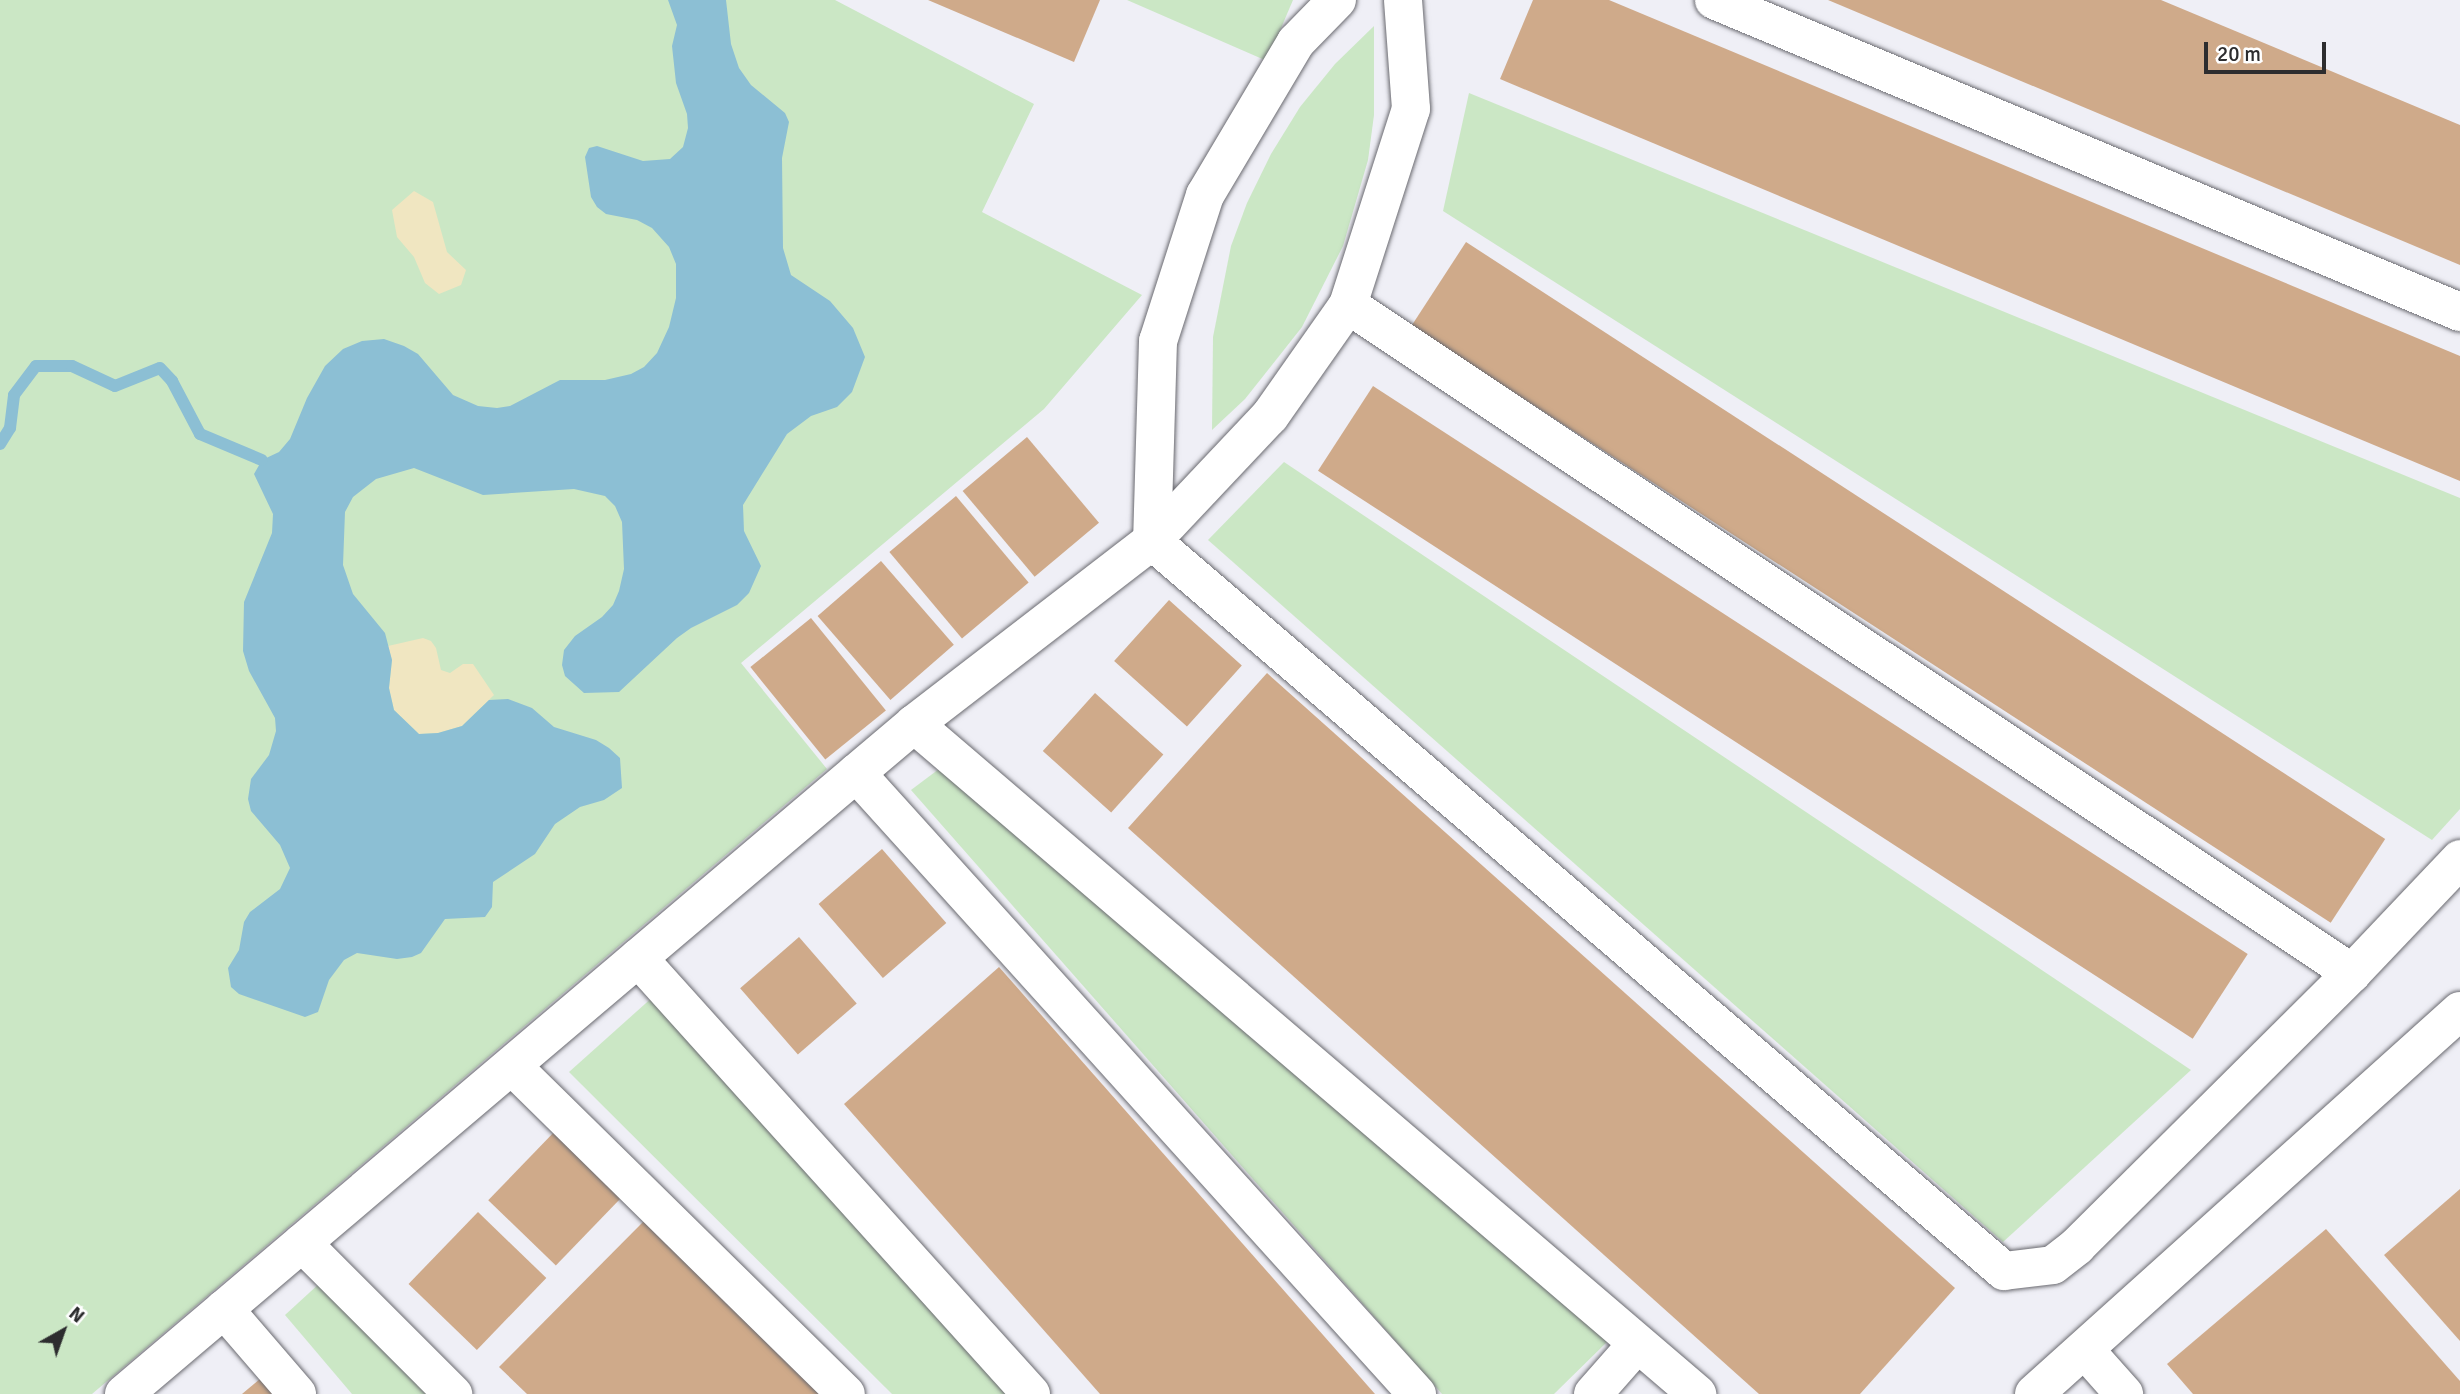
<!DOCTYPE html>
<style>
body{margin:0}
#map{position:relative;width:2460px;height:1394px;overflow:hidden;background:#efeff6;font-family:Signika,sans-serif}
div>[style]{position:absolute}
.green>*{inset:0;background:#cbe7c5}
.sand>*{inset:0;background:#f0e6c1}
.water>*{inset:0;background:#8cbfd4}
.stream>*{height:12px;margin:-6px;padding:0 6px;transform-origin:6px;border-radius:6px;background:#8cbfd4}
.building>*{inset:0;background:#cfaa8a;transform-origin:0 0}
.roads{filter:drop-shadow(0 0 2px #6a6a70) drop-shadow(0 0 2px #6a6a70)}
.minor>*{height:38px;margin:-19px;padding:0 19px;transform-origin:19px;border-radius:19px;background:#fff}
span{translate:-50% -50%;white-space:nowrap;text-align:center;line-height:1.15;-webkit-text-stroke:7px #fff;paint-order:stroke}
.north{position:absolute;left:28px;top:1296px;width:70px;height:70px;-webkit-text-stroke:5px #fff;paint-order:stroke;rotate:40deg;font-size:19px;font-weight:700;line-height:28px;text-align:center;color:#2d2d2f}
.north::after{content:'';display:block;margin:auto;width:24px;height:32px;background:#2d2d2f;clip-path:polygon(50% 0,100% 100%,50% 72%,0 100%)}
.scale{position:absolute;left:2204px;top:42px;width:122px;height:32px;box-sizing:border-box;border:4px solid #2d2d2f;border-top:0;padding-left:9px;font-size:21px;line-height:24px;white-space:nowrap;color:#2d2d2f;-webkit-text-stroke:5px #fff;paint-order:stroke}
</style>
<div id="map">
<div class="green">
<div style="clip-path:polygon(0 0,835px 0,1034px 104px,982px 212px,1142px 295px,1044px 409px,741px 663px,827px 769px,92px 1394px,0 1394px)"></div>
<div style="clip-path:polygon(1127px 0,1293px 0,1267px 61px)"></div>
<div style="clip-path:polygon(1374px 26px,1374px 115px,1368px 160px,1343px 246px,1302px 327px,1245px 399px,1212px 430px,1213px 337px,1231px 246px,1247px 203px,1271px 154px,1300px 107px,1335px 64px)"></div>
<div style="clip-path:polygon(1469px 93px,2460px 498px,2460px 809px,2432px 840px,1443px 211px)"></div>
<div style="clip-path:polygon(1284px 462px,2191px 1070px,2003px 1242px,1208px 540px)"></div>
<div style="clip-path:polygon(943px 766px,1609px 1340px,1554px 1394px,1442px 1394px,911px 790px)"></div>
<div style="clip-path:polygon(655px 995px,1011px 1394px,892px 1394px,569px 1072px)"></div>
<div style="clip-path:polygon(321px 1282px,432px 1394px,352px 1394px,285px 1315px)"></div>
</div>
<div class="sand">
<div style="clip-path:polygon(414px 191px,433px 202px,447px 252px,466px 270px,461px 285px,439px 294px,425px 283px,414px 257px,397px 237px,392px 210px)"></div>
<div style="clip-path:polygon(423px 638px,431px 641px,436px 648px,441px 670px,450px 673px,463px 664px,473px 664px,494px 695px,462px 726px,438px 733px,419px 734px,394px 710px,389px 688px,392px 660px,388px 646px)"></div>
</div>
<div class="water">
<div style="clip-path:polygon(668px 0,726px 0,731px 44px,739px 68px,751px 85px,785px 113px,789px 122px,782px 158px,783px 248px,791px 275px,830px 301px,853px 328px,865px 357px,852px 392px,837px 407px,811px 416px,787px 434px,743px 505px,744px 531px,761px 566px,749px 593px,737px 605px,691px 628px,677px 638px,619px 692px,584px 693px,565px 676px,562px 665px,564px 650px,575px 636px,602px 617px,613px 605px,619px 591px,624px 569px,622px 522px,615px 506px,605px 496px,574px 489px,483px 495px,414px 468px,376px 479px,353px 497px,345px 512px,343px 565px,353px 594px,385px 633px,392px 660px,389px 688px,394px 710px,419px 734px,438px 733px,462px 726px,489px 700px,508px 699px,532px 708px,554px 727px,596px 740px,609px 748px,620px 758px,622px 788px,604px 800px,580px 807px,555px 824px,535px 854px,493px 882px,492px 907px,485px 917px,445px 919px,421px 953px,412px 957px,397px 959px,357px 953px,344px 960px,329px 980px,318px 1012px,305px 1017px,239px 994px,231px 987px,228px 968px,239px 950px,244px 922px,250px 912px,280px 889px,290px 868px,280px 845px,251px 811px,248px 799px,251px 779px,269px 755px,276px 731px,275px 718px,249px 671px,243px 651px,244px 602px,272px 533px,273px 514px,254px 474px,262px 460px,279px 452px,290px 439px,307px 398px,325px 366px,343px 349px,362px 341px,384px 339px,404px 346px,418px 354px,453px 395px,478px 406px,497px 408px,510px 406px,560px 380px,605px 380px,631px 374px,644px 367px,657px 353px,669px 327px,676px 298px,676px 264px,669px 247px,652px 228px,637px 220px,606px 214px,597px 207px,591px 197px,585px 157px,589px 148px,597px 146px,643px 161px,670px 159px,683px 147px,688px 128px,687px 114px,676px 83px,672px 46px,677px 25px)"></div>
</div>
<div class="stream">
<div style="left:0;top:444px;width:19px;rotate:-58deg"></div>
<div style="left:10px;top:428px;width:33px;rotate:-83deg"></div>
<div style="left:14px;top:395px;width:36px;rotate:-53deg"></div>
<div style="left:36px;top:366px;width:36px"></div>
<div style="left:72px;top:366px;width:47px;rotate:24.9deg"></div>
<div style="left:115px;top:386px;width:48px;rotate:-21.8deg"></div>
<div style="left:160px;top:368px;width:18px;rotate:47deg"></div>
<div style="left:172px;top:381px;width:60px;rotate:62.2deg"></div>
<div style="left:200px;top:434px;width:67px;rotate:22.8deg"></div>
</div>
<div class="building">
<div style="clip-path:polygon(928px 0,1100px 0,1074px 62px)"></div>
<div style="clip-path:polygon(1533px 0,1609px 0,2460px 356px,2460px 481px,1500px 79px)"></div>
<div style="clip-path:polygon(1828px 0,2161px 0,2460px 125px,2460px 265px)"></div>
<div style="left:1466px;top:242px;width:1096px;height:100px;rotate:33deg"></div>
<div style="left:1373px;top:386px;width:1043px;height:101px;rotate:33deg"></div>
<div style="left:1027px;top:437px;width:112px;height:84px;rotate:50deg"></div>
<div style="left:956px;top:496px;width:113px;height:87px;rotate:50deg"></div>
<div style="left:881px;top:561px;width:111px;height:84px;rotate:49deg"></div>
<div style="left:1169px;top:600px;width:98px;height:82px;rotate:42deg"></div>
<div style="left:811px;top:618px;width:119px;height:78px;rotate:51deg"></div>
<div style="clip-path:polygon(1267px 673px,1955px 1288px,1860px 1394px,1759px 1394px,1128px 828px)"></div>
<div style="left:1095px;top:693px;width:92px;height:78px;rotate:42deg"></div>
<div style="left:882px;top:849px;width:98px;height:84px;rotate:49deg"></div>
<div style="left:799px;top:937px;width:88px;height:78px;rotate:49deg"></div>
<div style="clip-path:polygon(999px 967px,1375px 1394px,1100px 1394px,844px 1104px)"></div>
<div style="left:557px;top:1129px;width:94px;height:99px;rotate:44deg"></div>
<div style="clip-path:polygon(2460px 1189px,2460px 1341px,2384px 1255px)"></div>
<div style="left:478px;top:1212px;width:95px;height:100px;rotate:44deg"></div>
<div style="clip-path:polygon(644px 1221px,819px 1394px,527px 1394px,499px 1367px)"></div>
<div style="clip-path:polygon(2326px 1229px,2460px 1381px,2460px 1394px,2193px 1394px,2167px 1364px)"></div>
<div style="clip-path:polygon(261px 1378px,274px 1394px,242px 1394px)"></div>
</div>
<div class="roads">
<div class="minor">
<div style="left:1337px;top:0;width:59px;rotate:134.3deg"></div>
<div style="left:1296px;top:42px;width:178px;rotate:120.7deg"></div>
<div style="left:1205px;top:195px;width:153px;rotate:107.8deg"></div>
<div style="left:1158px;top:341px;width:200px;rotate:91.7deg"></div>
<div style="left:1152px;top:541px;width:1122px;rotate:40.59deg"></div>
<div style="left:2004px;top:1271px;width:49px;rotate:-7deg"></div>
<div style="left:2053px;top:1265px;width:31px;rotate:-38deg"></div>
<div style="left:2077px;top:1246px;width:387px;rotate:-44.8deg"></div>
<div style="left:2352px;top:973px;width:157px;rotate:-46.5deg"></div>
<div style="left:1714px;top:0;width:809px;rotate:22.7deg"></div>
<div style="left:1348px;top:305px;width:1206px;rotate:33.64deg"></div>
<div style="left:914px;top:724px;width:1031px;rotate:40.55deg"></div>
<div style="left:856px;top:773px;width:837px;rotate:47.91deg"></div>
<div style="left:638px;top:958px;width:587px;rotate:47.97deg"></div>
<div style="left:512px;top:1066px;width:468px;rotate:44.5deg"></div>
<div style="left:302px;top:1243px;width:214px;rotate:45deg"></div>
<div style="left:224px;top:1309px;width:112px;rotate:49.3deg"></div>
<div style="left:2085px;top:1350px;width:59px;rotate:48.4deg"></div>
<div style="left:124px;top:1394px;width:1036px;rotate:-40.3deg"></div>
<div style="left:914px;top:724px;width:300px;rotate:-37.6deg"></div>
<div style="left:1152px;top:541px;width:172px;rotate:-46.7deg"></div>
<div style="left:1270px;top:416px;width:136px;rotate:-54.9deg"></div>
<div style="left:1348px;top:305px;width:206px;rotate:-72.2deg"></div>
<div style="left:1411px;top:109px;width:109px;rotate:-94.2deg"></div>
<div style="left:1593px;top:1394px;width:67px;rotate:-48.7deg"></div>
<div style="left:2034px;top:1394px;width:573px;rotate:-41.96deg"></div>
</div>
</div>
<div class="north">N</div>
<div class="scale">20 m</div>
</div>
